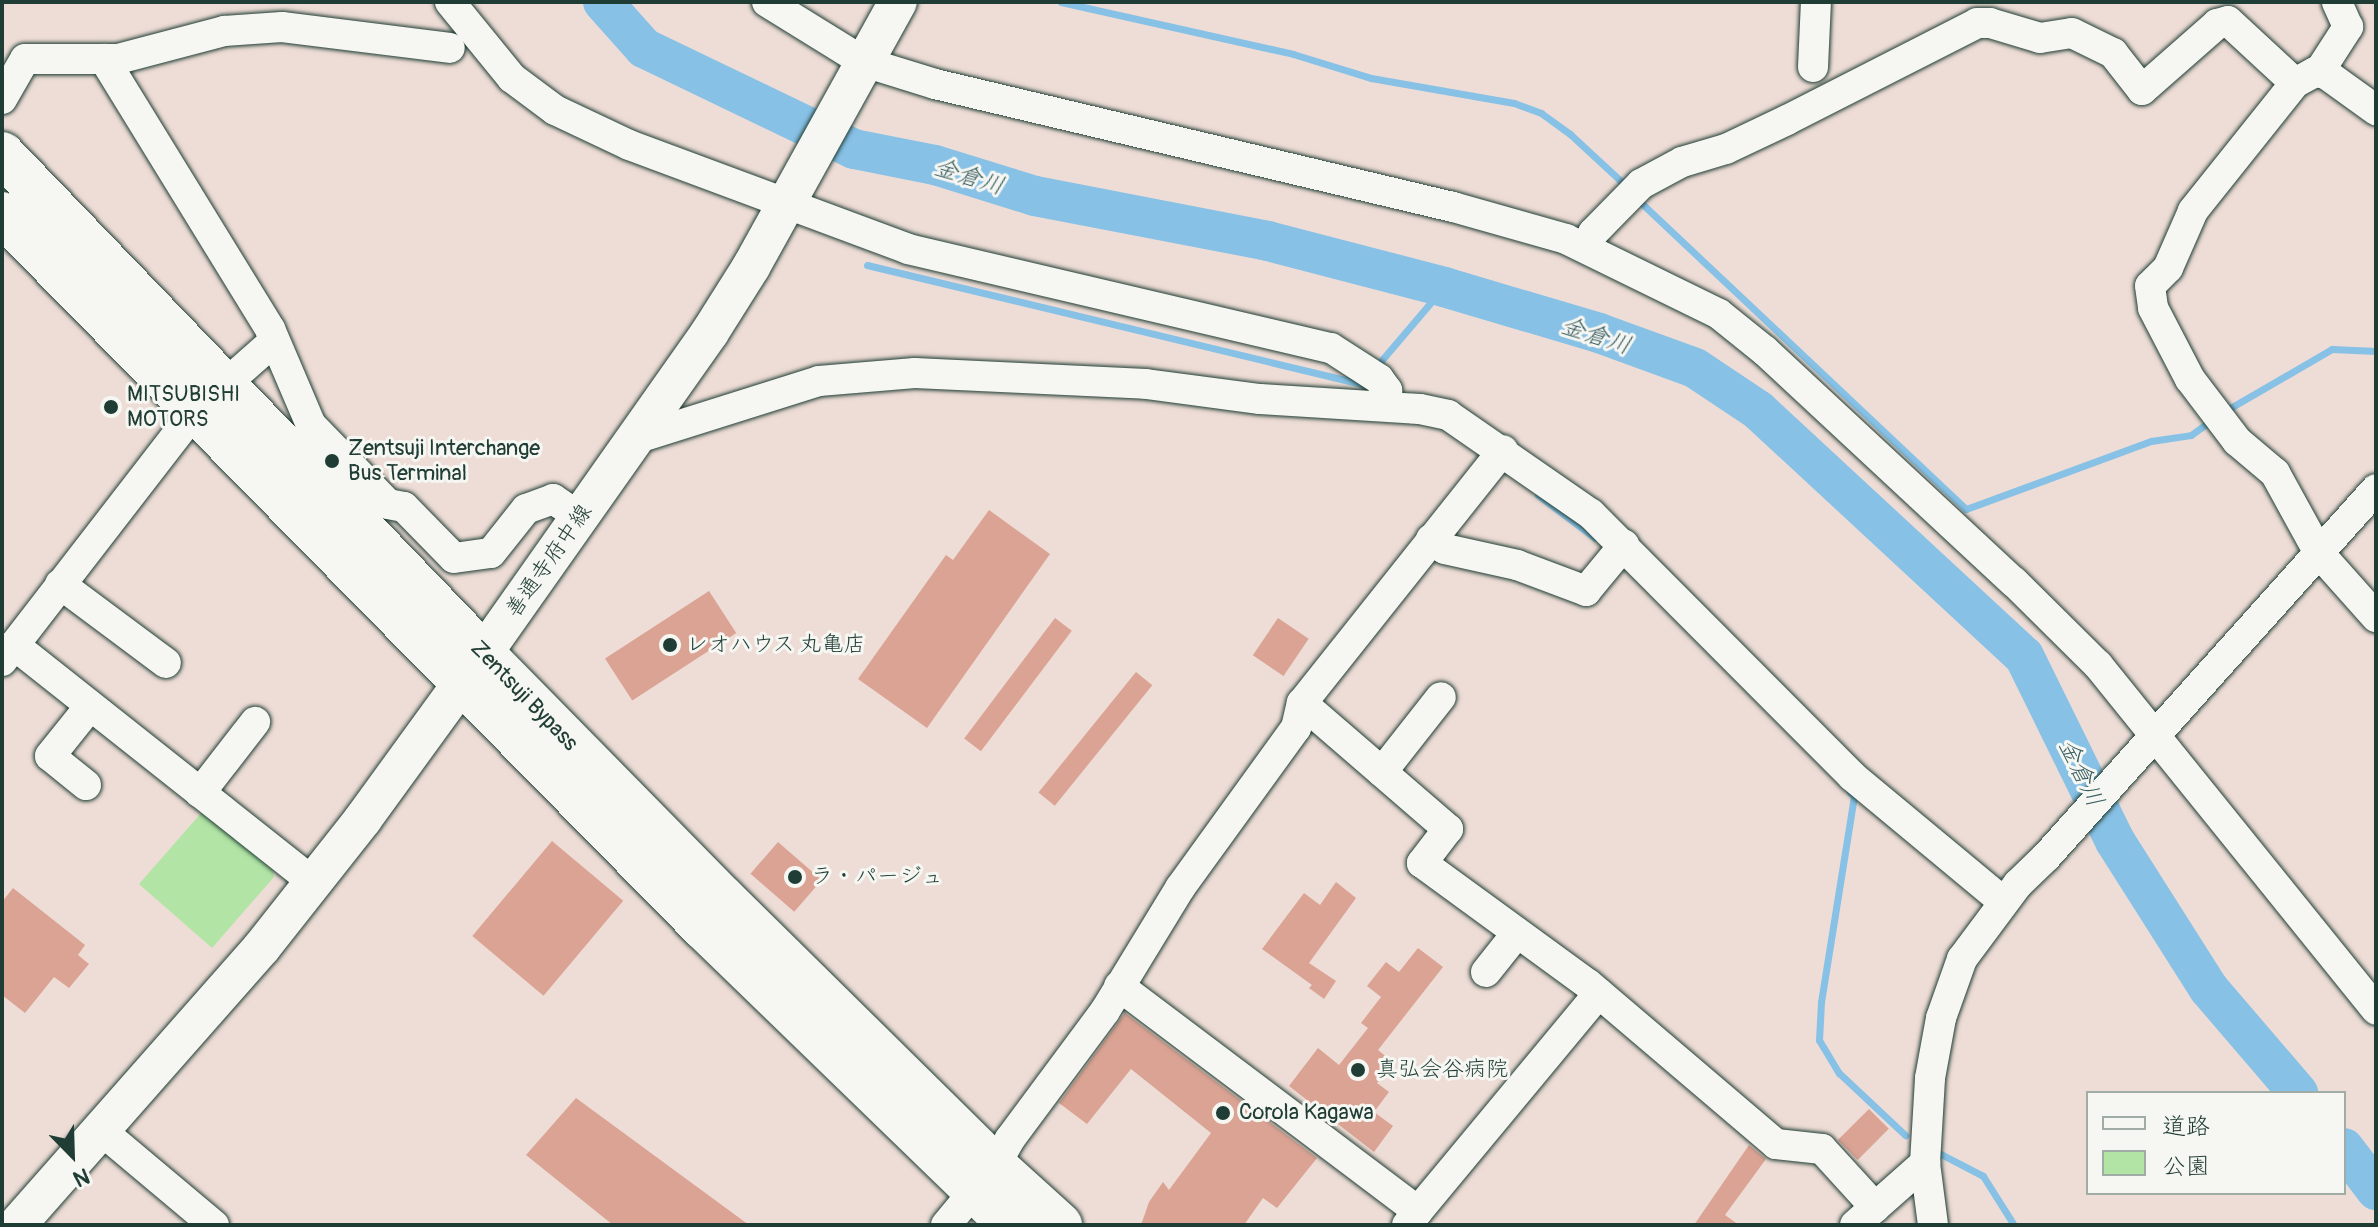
<!DOCTYPE html>
<meta charset="utf-8">
<style>
body{margin:0}
#map{position:relative;width:2378px;height:1227px;overflow:hidden;background:#eeddd6;font-family:Pangolin,"Klee One",sans-serif}
div>[style]{position:absolute}
.green>*{inset:0;background:#b1e4a5}
.stream>*{height:7px;margin:-3.5px;padding:0 3.5px;transform-origin:3.5px;border-radius:3.5px;background:#87c1e6}
.river>*{height:40px;margin:-20px;padding:0 20px;transform-origin:20px;border-radius:20px;background:#87c1e6}
.building>*{inset:0;background:#daa393;transform-origin:0 0}
.roads{filter:drop-shadow(0 0 2px #1f3d34) drop-shadow(0 0 2px #1f3d34)}
.minor>*{height:30px;margin:-15px;padding:0 15px;transform-origin:15px;border-radius:15px;background:#f6f6f2}
.major>*{height:38px;margin:-19px;padding:0 19px;transform-origin:19px;border-radius:19px;background:#f6f6f2}
.highway>*{height:44px;margin:-22px;padding:0 22px;transform-origin:22px;border-radius:22px;background:#f6f6f2}
.dots>*{width:22px;height:22px;translate:-50% -50%;box-sizing:border-box;border:4px solid #f6f6f2;border-radius:50%}
span{translate:-50% -50%;white-space:nowrap;text-align:center;line-height:1.15;-webkit-text-stroke:6px #f6f6f2;paint-order:stroke}
.poi-label{font-size:22px;color:#1f3d34}
.left{translate:0 -50%;text-align:left}
.street-label{font-size:22px;color:#1f3d34}
.water-label{font-size:24px;color:#395e60;font-style:italic}
.frame{position:absolute;inset:0;border:4px solid #1f3d34;pointer-events:none}
.legend{position:absolute;left:2086px;top:1091px;width:260px;height:104px;box-sizing:border-box;background:#f6f6f2;border:2px solid #a0aca6;margin:0;padding:10px 14px;list-style:none;font-size:24px;color:#1f3d34}
.legend li{display:flex;align-items:center;gap:16px;height:40px}
.legend b{width:40px;border:2px solid #a0aca6}
.north{position:absolute;left:32px;top:1115px;width:80px;height:80px;-webkit-text-stroke:6px #f6f6f2;paint-order:stroke;rotate:157deg;font-size:22px;font-weight:700;line-height:32px;text-align:center;color:#1f3d34}
.north::after{content:'';display:block;margin:auto;width:28px;height:36px;background:#1f3d34;clip-path:polygon(50% 0,100% 100%,50% 72%,0 100%)}
</style>
<div id="map">
<div class="green">
<div style="clip-path:polygon(210px 803px,269px 853px,274px 877px,212px 948px,139px 884px)"></div>
</div>
<div class="stream">
<div style="left:1061px;top:2px;width:238px;rotate:12.6deg"></div>
<div style="left:1293px;top:54px;width:82px;rotate:17.1deg"></div>
<div style="left:1371px;top:78px;width:145px;rotate:9.9deg"></div>
<div style="left:1514px;top:103px;width:29px;rotate:20deg"></div>
<div style="left:1541px;top:113px;width:36px;rotate:36deg"></div>
<div style="left:1570px;top:134px;width:74px;rotate:42.8deg"></div>
<div style="left:1637px;top:199px;width:452px;rotate:43.3deg"></div>
<div style="left:1966px;top:509px;width:197px;rotate:-20.2deg"></div>
<div style="left:2151px;top:441px;width:40px;rotate:-8.5deg"></div>
<div style="left:2191px;top:435px;width:24px;rotate:-36deg"></div>
<div style="left:867px;top:265px;width:509px;rotate:13.52deg"></div>
<div style="left:1362px;top:384px;width:4px;rotate:-45deg"></div>
<div style="left:1375px;top:368px;width:106px;rotate:-49.6deg"></div>
<div style="left:2225px;top:411px;width:124px;rotate:-30.1deg"></div>
<div style="left:2332px;top:349px;width:44px;rotate:2.6deg"></div>
<div style="left:1538px;top:495px;width:71px;rotate:37deg"></div>
<div style="left:1850px;top:792px;width:6px;rotate:45deg"></div>
<div style="left:1854px;top:796px;width:209px;rotate:99.1deg"></div>
<div style="left:1821px;top:1002px;width:38px;rotate:93deg"></div>
<div style="left:1819px;top:1040px;width:39px;rotate:59deg"></div>
<div style="left:1839px;top:1073px;width:91px;rotate:43.2deg"></div>
<div style="left:1935px;top:1151px;width:54px;rotate:27.5deg"></div>
<div style="left:1983px;top:1176px;width:58px;rotate:57.7deg"></div>
</div>
<div class="river">
<div style="left:603px;top:2px;width:62px;rotate:48.3deg"></div>
<div style="left:644px;top:48px;width:233px;rotate:25.7deg"></div>
<div style="left:854px;top:149px;width:83px;rotate:11.2deg"></div>
<div style="left:935px;top:165px;width:105px;rotate:17.2deg"></div>
<div style="left:1035px;top:196px;width:237px;rotate:10.9deg"></div>
<div style="left:1268px;top:241px;width:182px;rotate:14.6deg"></div>
<div style="left:1444px;top:287px;width:162px;rotate:16.5deg"></div>
<div style="left:1599px;top:333px;width:102px;rotate:20deg"></div>
<div style="left:1695px;top:368px;width:76px;rotate:33.7deg"></div>
<div style="left:1758px;top:410px;width:362px;rotate:42.8deg"></div>
<div style="left:2024px;top:656px;width:206px;rotate:63.8deg"></div>
<div style="left:2115px;top:841px;width:175px;rotate:57.6deg"></div>
<div style="left:2209px;top:989px;width:137px;rotate:49.4deg"></div>
<div style="left:2344px;top:1148px;width:53px;rotate:52.7deg"></div>
</div>
<div class="building">
<div style="clip-path:polygon(989px 510px,1050px 554px,927px 728px,858px 679px,946px 555px,953px 560px)"></div>
<div style="left:709px;top:591px;width:50px;height:124px;rotate:57deg"></div>
<div style="left:1055px;top:618px;width:21px;height:151px;rotate:37deg"></div>
<div style="left:1278px;top:618px;width:37px;height:45px;rotate:34deg"></div>
<div style="left:1136px;top:672px;width:21px;height:155px;rotate:39deg"></div>
<div style="left:552px;top:841px;width:93px;height:124px;rotate:40deg"></div>
<div style="left:778px;top:842px;width:58px;height:42px;rotate:41deg"></div>
<div style="clip-path:polygon(1336px 882px,1356px 898px,1309px 963px,1336px 981px,1324px 999px,1309px 988px,1312px 985px,1262px 949px,1304px 893px,1320px 905px)"></div>
<div style="clip-path:polygon(13px 888px,85px 945px,78px 955px,89px 964px,69px 988px,54px 977px,25px 1013px,2px 995px,2px 902px)"></div>
<div style="clip-path:polygon(1418px 948px,1443px 967px,1378px 1050px,1394px 1063px,1377px 1083px,1389px 1092px,1374px 1112px,1393px 1126px,1374px 1152px,1289px 1086px,1318px 1048px,1339px 1065px,1368px 1028px,1361px 1023px,1381px 997px,1367px 986px,1386px 962px,1399px 972px)"></div>
<div style="clip-path:polygon(1125px 1013px,1317px 1158px,1277px 1208px,1263px 1198px,1244px 1225px,1141px 1225px,1149px 1202px,1163px 1182px,1169px 1190px,1211px 1133px,1131px 1069px,1087px 1124px,1059px 1103px)"></div>
<div style="clip-path:polygon(576px 1098px,749px 1225px,613px 1225px,526px 1155px)"></div>
<div style="left:1869px;top:1109px;width:28px;height:44px;rotate:45deg"></div>
<div style="clip-path:polygon(1749px 1145px,1766px 1159px,1725px 1215px,1739px 1225px,1694px 1225px)"></div>
</div>
<div class="roads">
<div class="minor">
<div style="left:450px;top:2px;width:98px;rotate:50.8deg"></div>
<div style="left:512px;top:78px;width:54px;rotate:36.7deg"></div>
<div style="left:555px;top:110px;width:82px;rotate:25.3deg"></div>
<div style="left:629px;top:145px;width:298px;rotate:20.4deg"></div>
<div style="left:908px;top:249px;width:434px;rotate:13.2deg"></div>
<div style="left:1331px;top:348px;width:57px;rotate:32.9deg"></div>
<div style="left:1379px;top:379px;width:14px;rotate:54deg"></div>
<div style="left:1387px;top:390px;width:16px;rotate:86deg"></div>
<div style="left:767px;top:2px;width:114px;rotate:31.7deg"></div>
<div style="left:864px;top:62px;width:74px;rotate:17.2deg"></div>
<div style="left:935px;top:84px;width:532px;rotate:13.36deg"></div>
<div style="left:1453px;top:207px;width:117px;rotate:15.8deg"></div>
<div style="left:1566px;top:239px;width:170px;rotate:26.1deg"></div>
<div style="left:1719px;top:314px;width:59px;rotate:38.8deg"></div>
<div style="left:1765px;top:351px;width:340px;rotate:42.9deg"></div>
<div style="left:2014px;top:582px;width:118px;rotate:44.7deg"></div>
<div style="left:2098px;top:665px;width:443px;rotate:51.1deg"></div>
<div style="left:104px;top:59px;width:317px;rotate:58.4deg"></div>
<div style="left:270px;top:329px;width:104px;rotate:66.9deg"></div>
<div style="left:311px;top:425px;width:110px;rotate:45.7deg"></div>
<div style="left:388px;top:504px;width:16px;rotate:11deg"></div>
<div style="left:404px;top:507px;width:71px;rotate:45.6deg"></div>
<div style="left:454px;top:558px;width:37px;rotate:-8deg"></div>
<div style="left:491px;top:553px;width:56px;rotate:-51.5deg"></div>
<div style="left:526px;top:509px;width:29px;rotate:-20deg"></div>
<div style="left:553px;top:499px;width:32px;rotate:34deg"></div>
<div style="left:1813px;top:67px;width:65px;rotate:-87.4deg"></div>
<div style="left:2319px;top:72px;width:54px;rotate:-57.2deg"></div>
<div style="left:2348px;top:27px;width:27px;rotate:-114deg"></div>
<div style="left:2295px;top:83px;width:164px;rotate:128.6deg"></div>
<div style="left:2193px;top:211px;width:62px;rotate:113.7deg"></div>
<div style="left:2168px;top:268px;width:25px;rotate:135deg"></div>
<div style="left:2150px;top:286px;width:22px;rotate:82deg"></div>
<div style="left:2153px;top:308px;width:80px;rotate:62.5deg"></div>
<div style="left:2190px;top:379px;width:78px;rotate:52.8deg"></div>
<div style="left:2237px;top:441px;width:50px;rotate:40.1deg"></div>
<div style="left:2275px;top:473px;width:91px;rotate:61.2deg"></div>
<div style="left:2319px;top:553px;width:86px;rotate:48.3deg"></div>
<div style="left:2px;top:99px;width:46px;rotate:-60.1deg"></div>
<div style="left:25px;top:59px;width:93px"></div>
<div style="left:118px;top:59px;width:110px;rotate:-14.8deg"></div>
<div style="left:224px;top:31px;width:58px;rotate:-3.9deg"></div>
<div style="left:282px;top:27px;width:169px;rotate:7.1deg"></div>
<div style="left:1586px;top:247px;width:16px;rotate:-63deg"></div>
<div style="left:1593px;top:233px;width:69px;rotate:-45.6deg"></div>
<div style="left:1641px;top:184px;width:47px;rotate:-28.2deg"></div>
<div style="left:1682px;top:162px;width:46px;rotate:-16.5deg"></div>
<div style="left:1726px;top:149px;width:68px;rotate:-25.4deg"></div>
<div style="left:1787px;top:120px;width:213px;rotate:-27deg"></div>
<div style="left:1977px;top:23px;width:13px"></div>
<div style="left:1990px;top:23px;width:52px;rotate:16.7deg"></div>
<div style="left:2040px;top:38px;width:32px;rotate:-9deg"></div>
<div style="left:2072px;top:33px;width:46px;rotate:26deg"></div>
<div style="left:2113px;top:53px;width:47px;rotate:51.9deg"></div>
<div style="left:2142px;top:90px;width:100px;rotate:-41.3deg"></div>
<div style="left:2217px;top:24px;width:11px;rotate:-15deg"></div>
<div style="left:2228px;top:21px;width:91px;rotate:42.8deg"></div>
<div style="left:2295px;top:83px;width:23px;rotate:-29deg"></div>
<div style="left:2315px;top:72px;width:11px;rotate:10deg"></div>
<div style="left:2326px;top:74px;width:62px;rotate:35.8deg"></div>
<div style="left:635px;top:439px;width:193px;rotate:-17.5deg"></div>
<div style="left:819px;top:381px;width:96px;rotate:-4.8deg"></div>
<div style="left:915px;top:373px;width:231px;rotate:2.7deg"></div>
<div style="left:1146px;top:384px;width:115px;rotate:7.5deg"></div>
<div style="left:1260px;top:399px;width:160px;rotate:3.6deg"></div>
<div style="left:1420px;top:409px;width:29px;rotate:12deg"></div>
<div style="left:1448px;top:415px;width:174px;rotate:34.7deg"></div>
<div style="left:1591px;top:514px;width:370px;rotate:45.1deg"></div>
<div style="left:1852px;top:776px;width:197px;rotate:39.7deg"></div>
<div style="left:1431px;top:539px;width:17px;rotate:36deg"></div>
<div style="left:1445px;top:549px;width:74px;rotate:12.5deg"></div>
<div style="left:1517px;top:565px;width:74px;rotate:20.6deg"></div>
<div style="left:1586px;top:591px;width:60px;rotate:-50.4deg"></div>
<div style="left:60px;top:584px;width:132px;rotate:36.7deg"></div>
<div style="left:14px;top:645px;width:382px;rotate:38.4deg"></div>
<div style="left:2px;top:661px;width:317px;rotate:-52.3deg"></div>
<div style="left:196px;top:410px;width:104px;rotate:-41.5deg"></div>
<div style="left:1302px;top:703px;width:193px;rotate:40.8deg"></div>
<div style="left:1448px;top:829px;width:43px;rotate:127.4deg"></div>
<div style="left:1422px;top:863px;width:205px;rotate:36.1deg"></div>
<div style="left:1588px;top:984px;width:247px;rotate:40.4deg"></div>
<div style="left:1776px;top:1144px;width:46px;rotate:6.2deg"></div>
<div style="left:1822px;top:1149px;width:79px;rotate:47.6deg"></div>
<div style="left:1382px;top:772px;width:95px;rotate:-51.8deg"></div>
<div style="left:86px;top:785px;width:46px;rotate:-141.1deg"></div>
<div style="left:50px;top:756px;width:64px;rotate:-51.3deg"></div>
<div style="left:200px;top:793px;width:90px;rotate:-52.2deg"></div>
<div style="left:1486px;top:972px;width:50px;rotate:-51.5deg"></div>
<div style="left:1119px;top:986px;width:374px;rotate:37deg"></div>
<div style="left:1418px;top:1211px;width:18px;rotate:128deg"></div>
<div style="left:103px;top:1132px;width:145px;rotate:40deg"></div>
<div style="left:1418px;top:1211px;width:283px;rotate:-50.3deg"></div>
<div style="left:946px;top:1225px;width:77px;rotate:-50.3deg"></div>
<div style="left:995px;top:1166px;width:31px;rotate:-61deg"></div>
<div style="left:1010px;top:1139px;width:159px;rotate:-53.4deg"></div>
<div style="left:1105px;top:1011px;width:144px;rotate:-58.6deg"></div>
<div style="left:1180px;top:888px;width:198px;rotate:-54.1deg"></div>
<div style="left:1296px;top:728px;width:26px;rotate:-77deg"></div>
<div style="left:1302px;top:703px;width:323px;rotate:-51.5deg"></div>
<div style="left:1855px;top:1225px;width:94px;rotate:-41.5deg"></div>
<div style="left:1933px;top:1225px;width:63px;rotate:-97.4deg"></div>
<div style="left:1925px;top:1163px;width:85px;rotate:-86.6deg"></div>
<div style="left:1930px;top:1078px;width:61px;rotate:-79.6deg"></div>
<div style="left:1941px;top:1018px;width:63px;rotate:-70.4deg"></div>
<div style="left:1962px;top:959px;width:94px;rotate:-53.3deg"></div>
<div style="left:2018px;top:884px;width:39px;rotate:-44deg"></div>
<div style="left:2046px;top:857px;width:494px;rotate:-48.1deg"></div>
</div>
<div class="major">
<div style="left:17px;top:1225px;width:371px;rotate:-48.6deg"></div>
<div style="left:262px;top:947px;width:163px;rotate:-51.7deg"></div>
<div style="left:363px;top:819px;width:204px;rotate:-54deg"></div>
<div style="left:483px;top:654px;width:394px;rotate:-54.8deg"></div>
<div style="left:710px;top:332px;width:77px;rotate:-57.8deg"></div>
<div style="left:751px;top:267px;width:303px;rotate:-61deg"></div>
</div>
<div class="highway">
<div style="left:2px;top:154px;width:694px;rotate:46.11deg"></div>
<div style="left:483px;top:654px;width:342px;rotate:45.5deg"></div>
<div style="left:723px;top:898px;width:382px;rotate:44.6deg"></div>
<div style="left:995px;top:1166px;width:88px;rotate:42.2deg"></div>
<div style="left:2px;top:214px;width:1001px;rotate:45.49deg"></div>
<div style="left:704px;top:928px;width:427px;rotate:44.1deg"></div>
</div>
</div>
<div class="dots">
<div style="left:111px;top:407px;background:#1f3d34"></div>
<div style="left:332px;top:461px;background:#1f3d34"></div>
<div style="left:670px;top:645px;background:#1f3d34"></div>
<div style="left:795px;top:877px;background:#1f3d34"></div>
<div style="left:1358px;top:1070px;background:#1f3d34"></div>
<div style="left:1223px;top:1113px;background:#1f3d34"></div>
</div>
<div class="poi-label">
<span class="left" style="left:127px;top:407px">MITSUBISHI<br>MOTORS</span>
<span class="left" style="left:348px;top:461px">Zentsuji Interchange<br>Bus Terminal</span>
<span class="left" style="left:686px;top:645px">レオハウス 丸亀店</span>
<span class="left" style="left:811px;top:877px">ラ・パージュ</span>
<span class="left" style="left:1376px;top:1070px">真弘会谷病院</span>
<span class="left" style="left:1239px;top:1113px">Corola Kagawa</span>
</div>
<div class="street-label">
<span style="left:549px;top:561px;rotate:-55deg">善通寺府中線</span>
<span style="left:524px;top:696px;rotate:46deg">Zentsuji Bypass</span>
</div>
<div class="water-label">
<span style="left:969px;top:177px;rotate:17deg">金倉川</span>
<span style="left:1596px;top:336px;rotate:18deg">金倉川</span>
<span style="left:2081px;top:773px;rotate:64deg">金倉川</span>
</div>
<div class="frame"></div>
<ul class="legend">
<li><b style="height:10px;background:#f6f6f2"></b>道路</li>
<li><b style="height:22px;background:#b1e4a5"></b>公園</li>
</ul>
<div class="north">N</div>
</div>
